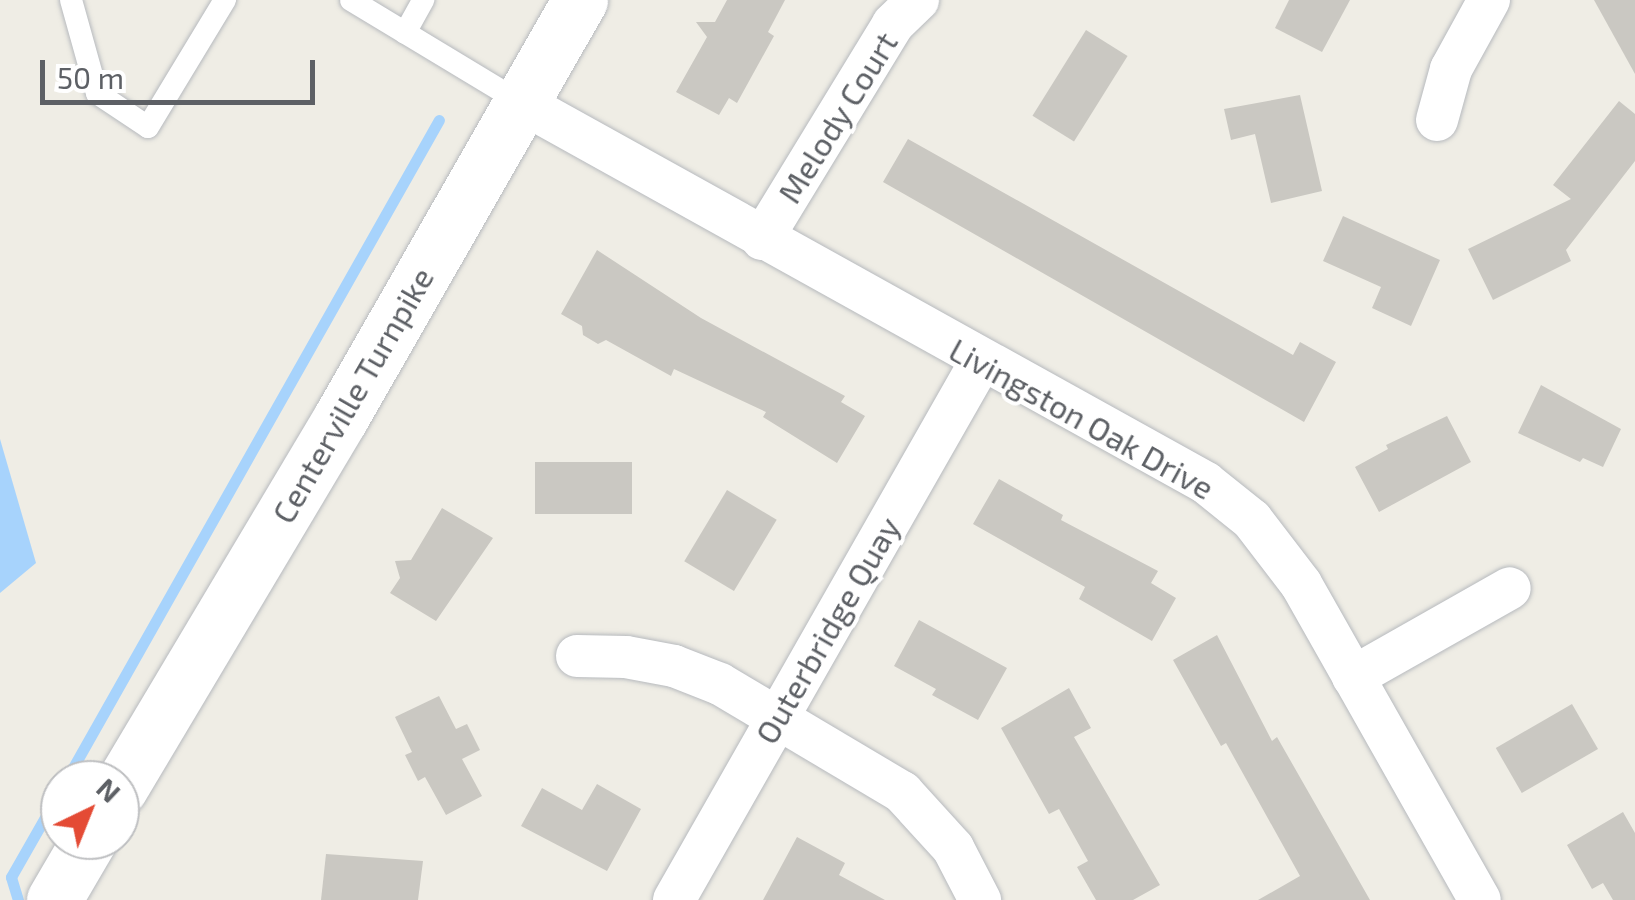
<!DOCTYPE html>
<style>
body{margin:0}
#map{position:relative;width:1635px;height:900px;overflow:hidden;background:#efede5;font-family:"Exo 2",sans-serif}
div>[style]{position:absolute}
.water>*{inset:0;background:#a7d3fc}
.stream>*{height:11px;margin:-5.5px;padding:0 5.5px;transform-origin:5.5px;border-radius:5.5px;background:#a7d3fc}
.building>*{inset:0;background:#cac8c2;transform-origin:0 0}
.roads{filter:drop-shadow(0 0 2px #b7babe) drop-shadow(0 0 2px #b7babe)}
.service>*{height:22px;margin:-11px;padding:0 11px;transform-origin:11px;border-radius:11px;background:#fff}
.minor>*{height:42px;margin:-21px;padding:0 21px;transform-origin:21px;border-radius:21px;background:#fff}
.secondary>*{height:55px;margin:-27.5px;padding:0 27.5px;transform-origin:27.5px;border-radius:27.5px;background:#fff}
span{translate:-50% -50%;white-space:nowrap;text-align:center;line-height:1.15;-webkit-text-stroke:8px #fff;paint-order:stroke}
.street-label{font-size:32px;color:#5d6065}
.north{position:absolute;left:40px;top:760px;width:100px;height:100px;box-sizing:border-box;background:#fff;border:2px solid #bebfc1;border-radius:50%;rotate:43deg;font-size:28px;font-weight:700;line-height:40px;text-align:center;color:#5d6065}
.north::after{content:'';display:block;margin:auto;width:35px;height:45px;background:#e44b35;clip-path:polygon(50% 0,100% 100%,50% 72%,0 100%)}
.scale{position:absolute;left:40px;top:60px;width:275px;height:45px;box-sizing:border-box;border:5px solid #5d6065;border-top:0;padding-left:12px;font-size:30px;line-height:35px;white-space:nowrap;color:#5d6065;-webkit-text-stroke:8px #fff;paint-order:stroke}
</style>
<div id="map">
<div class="water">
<div style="clip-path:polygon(0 439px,36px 563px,0 593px)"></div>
</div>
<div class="stream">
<div style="left:66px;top:780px;width:758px;rotate:-60.53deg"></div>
<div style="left:18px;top:900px;width:24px;rotate:-107deg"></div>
<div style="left:11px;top:877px;width:99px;rotate:-60.3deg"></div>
</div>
<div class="building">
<div style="clip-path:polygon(727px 0,785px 0,768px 32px,774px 36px,737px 103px,729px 98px,719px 115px,676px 92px,707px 37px,696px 22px,715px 22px)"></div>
<div style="clip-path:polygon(1289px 0,1350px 0,1322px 52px,1275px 28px)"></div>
<div style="clip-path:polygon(1594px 0,1635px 0,1635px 74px)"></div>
<div style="left:1086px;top:30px;width:49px;height:101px;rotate:32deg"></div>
<div style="clip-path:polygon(1300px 95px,1322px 191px,1271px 203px,1255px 134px,1231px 140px,1224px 109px)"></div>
<div style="clip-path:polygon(1619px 101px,1635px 114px,1635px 161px,1566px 250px,1571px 261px,1493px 300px,1468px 249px,1571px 199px,1553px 185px)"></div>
<div style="clip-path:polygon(908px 139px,1293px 355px,1300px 342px,1336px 362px,1304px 422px,883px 182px)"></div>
<div style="clip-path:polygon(1343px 216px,1440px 260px,1411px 326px,1372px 308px,1381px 287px,1323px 261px)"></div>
<div style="clip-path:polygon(597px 250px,701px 318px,845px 396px,841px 402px,865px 416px,837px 463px,763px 417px,766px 412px,674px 369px,671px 376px,606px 340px,598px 344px,583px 335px,582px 326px,561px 314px)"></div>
<div style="clip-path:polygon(1541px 385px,1621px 429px,1603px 467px,1583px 458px,1580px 462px,1518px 433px)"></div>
<div style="clip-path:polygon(1447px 416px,1471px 462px,1379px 512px,1355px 467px,1388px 449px,1386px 445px)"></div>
<div style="left:632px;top:462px;width:52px;height:97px;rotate:90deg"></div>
<div style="clip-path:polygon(999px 479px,1063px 515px,1061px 520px,1158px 571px,1151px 583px,1176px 598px,1152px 641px,1079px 599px,1085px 587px,973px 524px)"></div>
<div style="left:727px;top:490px;width:58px;height:83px;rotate:31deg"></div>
<div style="clip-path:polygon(442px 508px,493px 538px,436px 621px,390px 593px,400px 578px,395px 561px,411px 560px)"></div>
<div style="clip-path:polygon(919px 620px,1007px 668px,978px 720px,932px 695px,936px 689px,894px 666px)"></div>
<div style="clip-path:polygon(1217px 635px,1272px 741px,1277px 737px,1370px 900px,1258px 900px,1300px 876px,1226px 743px,1221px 746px,1173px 660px)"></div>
<div style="clip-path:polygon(1069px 688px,1091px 728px,1074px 737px,1160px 885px,1133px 900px,1096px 900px,1077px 867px,1088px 861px,1059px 809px,1049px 814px,1001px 728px)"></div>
<div style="clip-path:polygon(439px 696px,456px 729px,467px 724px,480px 750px,462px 759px,482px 796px,446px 815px,425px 777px,418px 781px,405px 755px,412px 752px,395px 717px)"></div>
<div style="left:1572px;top:704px;width:52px;height:88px;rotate:60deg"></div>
<div style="clip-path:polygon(597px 784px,641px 809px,607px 871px,521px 826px,542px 788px,582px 810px)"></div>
<div style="clip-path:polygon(1623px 812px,1635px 833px,1635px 900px,1613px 900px,1603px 883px,1592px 889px,1567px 845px)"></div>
<div style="clip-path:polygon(797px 837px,845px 863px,839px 875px,885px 900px,763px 900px)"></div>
<div style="clip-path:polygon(326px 854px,423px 861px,418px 900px,321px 900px)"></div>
</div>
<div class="roads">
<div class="service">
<div style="left:71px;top:0;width:97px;rotate:74.4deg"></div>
<div style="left:97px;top:93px;width:61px;rotate:33.7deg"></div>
<div style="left:148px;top:127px;width:149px;rotate:-58.8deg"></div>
<div style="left:351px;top:0;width:200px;rotate:31.1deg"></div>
<div style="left:405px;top:33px;width:38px;rotate:-61deg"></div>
</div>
<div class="minor">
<div style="left:522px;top:103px;width:782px;rotate:29.05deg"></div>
<div style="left:1206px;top:483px;width:59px;rotate:38.8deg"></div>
<div style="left:1252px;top:520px;width:81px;rotate:52.6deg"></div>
<div style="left:1301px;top:584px;width:363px;rotate:60.5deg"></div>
<div style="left:1437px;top:120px;width:53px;rotate:-74.6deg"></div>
<div style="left:1451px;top:69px;width:79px;rotate:-61.2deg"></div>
<div style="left:762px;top:239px;width:252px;rotate:-58.6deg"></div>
<div style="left:893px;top:24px;width:35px;rotate:-44deg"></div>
<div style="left:577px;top:656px;width:49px;rotate:1.2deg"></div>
<div style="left:626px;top:657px;width:49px;rotate:10.6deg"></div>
<div style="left:674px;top:666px;width:49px;rotate:21.4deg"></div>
<div style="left:720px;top:684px;width:212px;rotate:30.7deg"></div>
<div style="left:902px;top:792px;width:76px;rotate:47.7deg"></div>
<div style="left:953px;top:848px;width:59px;rotate:62.6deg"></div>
<div style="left:1353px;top:677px;width:180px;rotate:-29.5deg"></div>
<div style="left:674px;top:900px;width:620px;rotate:-60.34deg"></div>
</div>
<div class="secondary">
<div style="left:120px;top:788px;width:430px;rotate:-59.2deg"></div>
<div style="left:340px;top:419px;width:483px;rotate:-60.2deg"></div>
<div style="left:54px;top:900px;width:69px;rotate:-59.7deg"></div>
</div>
</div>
<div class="street-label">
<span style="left:837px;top:117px;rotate:-58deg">Melody Court</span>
<span style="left:352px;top:395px;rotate:-60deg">Centerville Turnpike</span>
<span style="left:1082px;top:418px;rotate:29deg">Livingston Oak Drive</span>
<span style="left:827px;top:630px;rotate:-60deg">Outerbridge Quay</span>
</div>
<div class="north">N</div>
<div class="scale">50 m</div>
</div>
